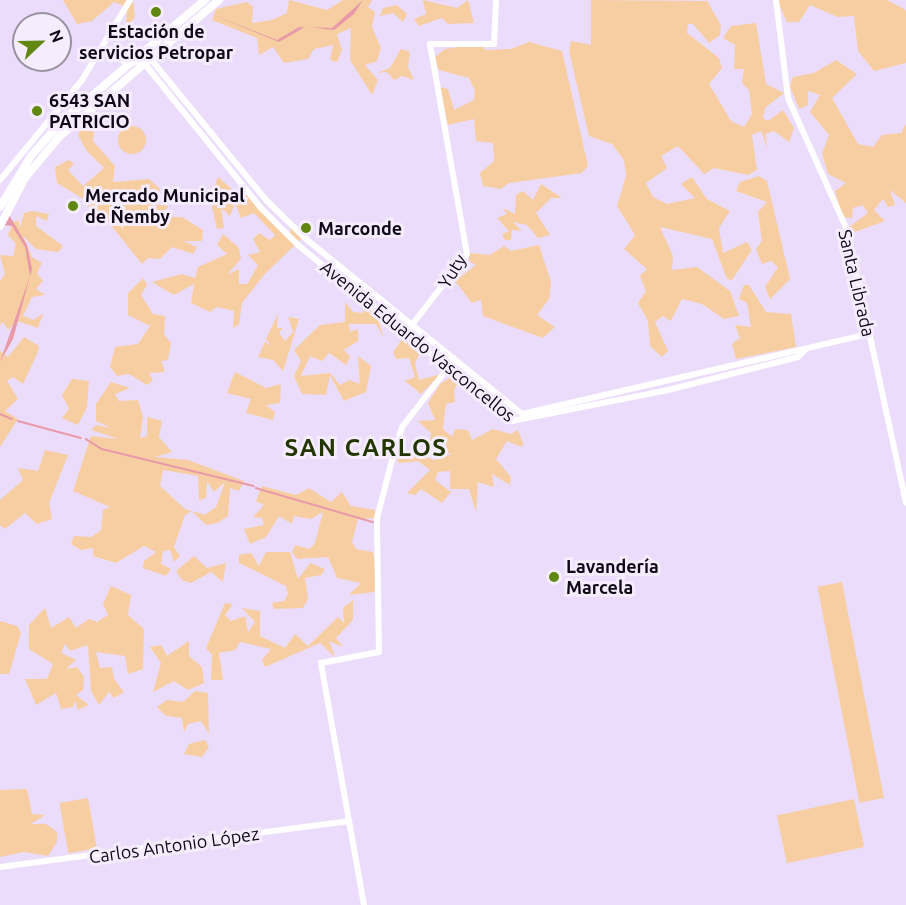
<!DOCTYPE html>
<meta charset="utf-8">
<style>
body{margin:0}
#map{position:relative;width:906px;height:905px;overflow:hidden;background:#ecdcfc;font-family:Ubuntu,sans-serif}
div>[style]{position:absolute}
.green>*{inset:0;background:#f7cea2;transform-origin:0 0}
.round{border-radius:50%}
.water>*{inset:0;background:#e89aa8}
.stream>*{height:1.5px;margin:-0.75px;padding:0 0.75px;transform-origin:0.75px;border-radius:0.75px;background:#e89aa8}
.tertiary>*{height:6px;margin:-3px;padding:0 3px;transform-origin:3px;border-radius:3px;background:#fff}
.trunk>*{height:8px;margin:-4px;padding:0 4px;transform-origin:4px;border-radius:4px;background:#fff}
.dots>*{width:16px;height:16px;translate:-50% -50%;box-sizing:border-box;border:3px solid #f5edfd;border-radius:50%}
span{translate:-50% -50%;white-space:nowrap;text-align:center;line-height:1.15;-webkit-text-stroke:6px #f5edfd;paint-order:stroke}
.poi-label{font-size:18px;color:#0f0815;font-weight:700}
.left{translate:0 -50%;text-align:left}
.street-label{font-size:18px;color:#0f0815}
.district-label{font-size:24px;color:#233600;font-weight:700;letter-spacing:1.5px}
.north{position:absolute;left:12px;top:12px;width:60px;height:60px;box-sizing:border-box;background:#f5edfd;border:2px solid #9991a0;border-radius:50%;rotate:68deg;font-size:16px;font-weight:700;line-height:24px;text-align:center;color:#0f0815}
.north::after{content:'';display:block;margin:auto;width:21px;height:27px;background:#60870f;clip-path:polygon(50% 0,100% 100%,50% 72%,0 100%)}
</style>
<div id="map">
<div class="green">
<div style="clip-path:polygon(63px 0,133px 0,135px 17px,126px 29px,127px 7px,114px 2px,92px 21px,77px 24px)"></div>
<div style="clip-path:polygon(289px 0,327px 10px,343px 0,372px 0,368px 7px,375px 12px,372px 27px,381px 48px,377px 61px,365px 65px,378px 80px,372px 95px,350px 60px,351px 28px,337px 34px,342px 50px,337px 62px,330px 60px,333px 45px,314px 49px,308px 59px,284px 63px,273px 47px,259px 55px,257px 38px,212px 20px,216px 9px,247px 2px,253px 7px,252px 23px,272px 20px,287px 13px)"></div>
<div style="clip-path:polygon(423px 0,457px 8px,468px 0,474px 23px,448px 24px,442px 18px,419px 26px,414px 19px,426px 14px)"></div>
<div style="clip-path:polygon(591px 0,707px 1px,721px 25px,720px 35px,709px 43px,693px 24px,688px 24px,687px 33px,719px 58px,722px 68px,709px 84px,731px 121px,744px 127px,752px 114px,749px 90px,742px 83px,744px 69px,734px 69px,735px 45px,723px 38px,731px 26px,756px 23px,766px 84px,784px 93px,765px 108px,763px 118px,768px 121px,783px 110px,794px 128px,789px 142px,774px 131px,765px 134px,768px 149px,761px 131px,752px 135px,757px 170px,748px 175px,714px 168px,704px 174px,678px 146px,661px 156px,667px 168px,646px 183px,653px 197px,667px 204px,695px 198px,681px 184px,692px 177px,707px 199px,730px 211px,719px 228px,723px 253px,747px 242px,752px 250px,732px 280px,727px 279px,712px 239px,660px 227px,673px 256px,672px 270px,697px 267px,730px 291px,739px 316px,724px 319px,702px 304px,682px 299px,671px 321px,663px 316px,655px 322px,668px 351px,662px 357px,650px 346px,648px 321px,638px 303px,646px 291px,640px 276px,647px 269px,624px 249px,635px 235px,617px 206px,626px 176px,624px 160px,612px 144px,589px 136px,569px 51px,571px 41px,591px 45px)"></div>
<div style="clip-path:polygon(777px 0,887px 0,906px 10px,906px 63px,874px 71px,858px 51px,854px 16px,838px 17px,810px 5px,799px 22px,787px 22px)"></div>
<div style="clip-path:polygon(397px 5px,407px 14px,403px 22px,393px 13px,380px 16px,383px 8px)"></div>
<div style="clip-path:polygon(529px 42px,562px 51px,588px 166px,582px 173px,509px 183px,501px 189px,483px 186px,480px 173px,494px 161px,493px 143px,476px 141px,474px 119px,448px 125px,439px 87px,448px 89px,454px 110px,474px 100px,475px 91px,469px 78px,439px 70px,434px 58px,445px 49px,481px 44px,485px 50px,511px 49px)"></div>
<div style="clip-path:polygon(401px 49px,410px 52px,408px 67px,414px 80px,402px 76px,394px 80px,387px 72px,377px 73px,390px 68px)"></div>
<div style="clip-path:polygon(836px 60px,857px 74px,832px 98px,858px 144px,873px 147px,882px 135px,901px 133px,906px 124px,906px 203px,890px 190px,895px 205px,888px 207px,883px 199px,874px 210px,885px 221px,855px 232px,849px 227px,868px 213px,863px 205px,853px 208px,852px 218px,842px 217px,835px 191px,846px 183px,828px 174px,822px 154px,829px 135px,810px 112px,820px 95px,808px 91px,808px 105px,799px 109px,790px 86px,793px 77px,814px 73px)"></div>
<div class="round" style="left:118px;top:126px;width:28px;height:28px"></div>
<div style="clip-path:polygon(82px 128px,94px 132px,93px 141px,115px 166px,113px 182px,149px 179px,160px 189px,153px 204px,169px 206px,158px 217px,182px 217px,203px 230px,202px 241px,183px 241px,197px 247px,193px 254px,172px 247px,160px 259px,148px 258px,142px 264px,106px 219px,91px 216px,87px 201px,57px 183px,55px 167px,69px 160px,74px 164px,68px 170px,83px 186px,104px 168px,86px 150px,78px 135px)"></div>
<div style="clip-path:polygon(759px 176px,767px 181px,790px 279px,770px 299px,765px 287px,778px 267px,771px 261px,762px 264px,756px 249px,762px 241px,758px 212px,767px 202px,736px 191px,740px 182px)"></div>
<div style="clip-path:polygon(218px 177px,233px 190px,241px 188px,275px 225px,290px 234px,291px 227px,302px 238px,264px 275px,242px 303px,239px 324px,233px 328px,234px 311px,217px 307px,210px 312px,191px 303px,194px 284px,174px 295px,152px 282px,182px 274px,195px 278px,198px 267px,227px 254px,217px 245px,223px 234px,239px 248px,241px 259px,227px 275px,239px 269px,239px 284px,247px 284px,258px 265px,248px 255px,260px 252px,253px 239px,259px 233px,270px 240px,275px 235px,254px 213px,241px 218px,235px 203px,230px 216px,221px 208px,224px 228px,217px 229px,210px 198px)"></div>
<div style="clip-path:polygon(541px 184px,562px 198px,551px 198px,536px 213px,550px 235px,538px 238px,527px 225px,513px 222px,522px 231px,512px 230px,511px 240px,505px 240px,502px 234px,509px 231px,497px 218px,507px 214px,503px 208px,515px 214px,516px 195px,523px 191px,533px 200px)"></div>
<div style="clip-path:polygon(32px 211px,49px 214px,47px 221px,36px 216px,36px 226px,63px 246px,58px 252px,36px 249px,23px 236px,32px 257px,42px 263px,37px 273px,43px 281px,36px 289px,45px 295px,32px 297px,23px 316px,33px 320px,43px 314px,38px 328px,17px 321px,8px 330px,3px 322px,0 325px,0 281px,5px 274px,0 255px,13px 256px,16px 244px,8px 235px,13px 222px,19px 220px,20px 228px,24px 213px)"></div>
<div style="clip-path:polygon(539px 245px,551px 282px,549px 299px,537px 315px,555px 327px,543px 338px,483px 316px,481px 300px,472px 303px,455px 281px,476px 265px,469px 261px,470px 253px,490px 255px,504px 246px,511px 251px)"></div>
<div style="clip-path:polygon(143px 278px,147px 285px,141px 295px,153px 314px,165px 316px,164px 334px,171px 343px,168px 360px,161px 361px,165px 372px,149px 373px,153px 380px,147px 385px,129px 374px,117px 376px,110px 367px,115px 347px,138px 344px,150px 326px,128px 315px,128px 293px)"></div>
<div style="clip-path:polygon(744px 285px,749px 285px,766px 312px,791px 314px,796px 347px,736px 359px,732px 344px,740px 338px,735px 325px,751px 327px,747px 303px,739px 299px)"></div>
<div style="clip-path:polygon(345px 302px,353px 312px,362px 313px,370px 305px,376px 310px,383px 337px,376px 324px,349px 324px,350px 332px,358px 329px,358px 341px,344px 350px,350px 357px,346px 365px,329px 353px,322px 361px,310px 356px,301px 376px,330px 373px,340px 385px,349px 380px,360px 384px,358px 356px,371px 366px,366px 392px,344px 401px,330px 375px,326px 395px,302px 394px,294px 376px,301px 361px,294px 350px,320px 325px,345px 322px)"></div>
<div style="clip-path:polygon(278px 314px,277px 328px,283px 328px,279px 333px,285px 341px,293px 332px,288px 317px,299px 319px,283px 371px,273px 360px,258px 357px,265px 342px,271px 346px,266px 339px)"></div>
<div style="clip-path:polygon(420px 336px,424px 343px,415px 364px,419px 380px,441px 374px,421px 394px,405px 381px,415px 377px,409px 358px,396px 359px,393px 352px,404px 337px)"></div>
<div style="clip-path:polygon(24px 337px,39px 346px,38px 352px,23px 384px,13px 377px,7px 381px,18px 399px,5px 411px,18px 419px,0 447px,0 351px,8px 357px)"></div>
<div style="clip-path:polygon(235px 372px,266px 388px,281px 384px,280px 403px,266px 405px,275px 412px,273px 420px,246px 413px,251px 399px,227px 393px)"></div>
<div style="clip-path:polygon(458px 373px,462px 379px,454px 389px,455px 402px,446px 404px,443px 429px,452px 437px,455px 429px,468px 430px,472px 440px,493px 429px,511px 434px,518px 430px,523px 443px,522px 447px,507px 441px,496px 459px,511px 477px,510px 485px,492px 474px,494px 487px,478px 482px,476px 512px,469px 489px,450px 489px,450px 471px,438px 472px,435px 480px,451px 492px,442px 503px,421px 489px,415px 495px,407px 493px,430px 470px,418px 461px,399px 463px,395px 456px,404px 449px,434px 460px,452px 454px,429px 449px,431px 433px,418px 421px,435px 420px,428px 403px,440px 384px)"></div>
<div style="clip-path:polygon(72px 379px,89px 381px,87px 407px,78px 425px,62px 418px,69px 409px,62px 395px)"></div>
<div style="clip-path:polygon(evenodd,111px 382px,130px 388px,115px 394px,119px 401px,138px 400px,143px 417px,140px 438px,147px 436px,147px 417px,162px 421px,159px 437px,172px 452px,155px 457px,188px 460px,244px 481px,239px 491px,230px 488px,228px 516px,217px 523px,206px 525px,192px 511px,185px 515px,174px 547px,180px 556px,174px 562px,170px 550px,163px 551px,161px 564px,171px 569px,166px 576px,143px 568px,144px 561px,156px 552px,144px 546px,116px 563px,93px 556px,93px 548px,81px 550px,71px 544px,74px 536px,91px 537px,101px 530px,103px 510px,110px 507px,73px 491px,91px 436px,119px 439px,91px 430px,96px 425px,111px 428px,96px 421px,96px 404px,111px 382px,163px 470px,198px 476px,199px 500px,206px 498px,207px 481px,214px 492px,225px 482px,216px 507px,205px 515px,185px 509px,160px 486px,163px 470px)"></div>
<div style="clip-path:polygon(45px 450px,68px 455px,49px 503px,52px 519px,37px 524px,25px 513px,5px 529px,0 525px,0 500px,23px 480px,18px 468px,38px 471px)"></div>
<div style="clip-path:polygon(262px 486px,296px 495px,309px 488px,331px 502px,342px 492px,351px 506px,375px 510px,375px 518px,358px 519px,352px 542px,356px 549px,373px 552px,378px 583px,374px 592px,349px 595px,361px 583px,337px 578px,328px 557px,298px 559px,292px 553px,295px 545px,310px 549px,315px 543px,323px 512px,311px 519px,294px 516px,292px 524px,279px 516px,266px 537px,250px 544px,244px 529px,264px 525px,262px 518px,253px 517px,264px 505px,256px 501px)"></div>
<div style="clip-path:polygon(266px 552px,290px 552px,298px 579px,310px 563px,325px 569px,321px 575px,305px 578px,308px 599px,303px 608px,274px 609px,272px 603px,284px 601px,288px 594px,286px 586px,239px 563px,239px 555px,251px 553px,259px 566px)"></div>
<div style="clip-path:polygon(194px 556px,207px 568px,226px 563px,223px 582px,211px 572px,191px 583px,182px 580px,176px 571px)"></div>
<div style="left:842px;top:582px;width:220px;height:25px;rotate:79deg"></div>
<div style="clip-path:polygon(111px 586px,131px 595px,128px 615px,144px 629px,143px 669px,128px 674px,125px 656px,96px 652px,100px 668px,112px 667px,114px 679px,124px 692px,114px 698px,109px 692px,99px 705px,91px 691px,88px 645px,70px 651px,65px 644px,61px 653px,76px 660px,66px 669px,77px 667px,84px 677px,83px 690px,76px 695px,89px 705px,78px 710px,75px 701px,73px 707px,61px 709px,56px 693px,36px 705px,25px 679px,47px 679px,53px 664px,29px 649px,29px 625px,45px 608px,51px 628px,69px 617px,76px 628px,89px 619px,97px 622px,108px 615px,103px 604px)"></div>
<div style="clip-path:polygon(353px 600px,353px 620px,336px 638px,343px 647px,329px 641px,335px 657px,320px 643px,265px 667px,262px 660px,271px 649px,240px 642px,235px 650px,219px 653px,223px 680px,211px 680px,212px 655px,206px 648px,225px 603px,233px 604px,225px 615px,231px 621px,245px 616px,248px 632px,255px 622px,242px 608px,260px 611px,260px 636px,285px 648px,295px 634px,308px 646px,338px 617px,344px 623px,343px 608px)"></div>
<div style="clip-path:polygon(0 621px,17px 626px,21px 633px,9px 674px,0 674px)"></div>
<div style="clip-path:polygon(189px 641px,189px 656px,202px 667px,204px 683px,188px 690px,174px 681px,153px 692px,161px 663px,150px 647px,161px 645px,167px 656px)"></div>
<div style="clip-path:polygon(195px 691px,208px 693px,209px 734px,201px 721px,188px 724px,184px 732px,182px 718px,166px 716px,157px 707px,167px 700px,183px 702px)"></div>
<div style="clip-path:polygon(205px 740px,209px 747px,202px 757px,184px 754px,189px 744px)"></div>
<div style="clip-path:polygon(27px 789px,32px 814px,45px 815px,31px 824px,46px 824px,57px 832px,57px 842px,48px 856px,24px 852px,0 857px,0 790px)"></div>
<div style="left:88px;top:798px;width:51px;height:29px;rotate:80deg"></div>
<div style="left:854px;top:799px;width:49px;height:79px;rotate:78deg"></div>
</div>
<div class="water">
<div style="clip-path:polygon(363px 0,354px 14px,334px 30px,305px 27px,279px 42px,208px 13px,277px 40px,299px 27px,332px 28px)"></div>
<div style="clip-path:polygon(9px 215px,27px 245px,32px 269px,13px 339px,0 362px,30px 276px,25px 247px,12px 226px,3px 225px)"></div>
</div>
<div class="stream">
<div style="left:0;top:414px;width:13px;rotate:23deg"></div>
<div style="left:18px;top:421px;width:65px;rotate:15.1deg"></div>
<div style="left:86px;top:439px;width:19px;rotate:32deg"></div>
<div style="left:102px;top:449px;width:156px;rotate:13.7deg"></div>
<div style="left:256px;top:488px;width:122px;rotate:16.2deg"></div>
</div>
<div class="tertiary">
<div style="left:776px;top:0;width:99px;rotate:83deg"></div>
<div style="left:788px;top:98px;width:145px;rotate:65.9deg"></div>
<div style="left:847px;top:230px;width:279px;rotate:77.8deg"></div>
<div style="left:104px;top:48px;width:24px;rotate:33deg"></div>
<div style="left:124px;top:61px;width:20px;rotate:6deg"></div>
<div style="left:144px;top:63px;width:185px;rotate:51.1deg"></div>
<div style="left:260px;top:207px;width:54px;rotate:45deg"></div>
<div style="left:298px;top:245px;width:277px;rotate:39.4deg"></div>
<div style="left:512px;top:421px;width:155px;rotate:-11.2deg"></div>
<div style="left:664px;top:391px;width:138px;rotate:-14.2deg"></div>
<div style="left:798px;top:357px;width:11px;rotate:-45deg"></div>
<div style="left:149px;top:57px;width:186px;rotate:50.7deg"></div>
<div style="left:267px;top:201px;width:54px;rotate:44.3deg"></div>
<div style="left:306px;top:239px;width:278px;rotate:39deg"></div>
<div style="left:522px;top:414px;width:356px;rotate:-13deg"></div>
<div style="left:0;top:180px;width:129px;rotate:-50.6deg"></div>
<div style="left:82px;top:80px;width:93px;rotate:-59deg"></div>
<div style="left:411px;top:326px;width:91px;rotate:-52.1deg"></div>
<div style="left:467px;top:254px;width:213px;rotate:-100deg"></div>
<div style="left:430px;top:44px;width:64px"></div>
<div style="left:494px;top:44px;width:44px;rotate:-87.4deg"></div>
<div style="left:0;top:867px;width:351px;rotate:-7.5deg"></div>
<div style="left:364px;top:905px;width:246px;rotate:-100.1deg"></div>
<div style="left:321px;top:663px;width:59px;rotate:-10.7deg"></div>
<div style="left:379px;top:652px;width:134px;rotate:-90.9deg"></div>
<div style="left:377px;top:518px;width:60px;rotate:-75.5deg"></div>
<div style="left:392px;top:460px;width:34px;rotate:-73deg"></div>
<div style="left:402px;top:427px;width:80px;rotate:-52.1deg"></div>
</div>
<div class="trunk">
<div style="left:0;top:207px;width:60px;rotate:-58.7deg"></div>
<div style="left:31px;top:156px;width:45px;rotate:-48.6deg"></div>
<div style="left:61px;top:122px;width:189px;rotate:-40.3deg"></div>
<div style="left:0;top:226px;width:54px;rotate:-62.5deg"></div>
<div style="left:25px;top:178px;width:53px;rotate:-50.3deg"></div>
<div style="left:59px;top:137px;width:211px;rotate:-40.6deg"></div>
</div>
<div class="dots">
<div style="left:156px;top:12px;background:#60870f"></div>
<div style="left:37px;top:111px;background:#60870f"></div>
<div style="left:73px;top:206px;background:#60870f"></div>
<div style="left:306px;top:228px;background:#60870f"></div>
<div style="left:554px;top:577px;background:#60870f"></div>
</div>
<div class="poi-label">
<span style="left:156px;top:42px">Estación de<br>servicios Petropar</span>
<span class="left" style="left:49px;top:111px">6543 SAN<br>PATRICIO</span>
<span class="left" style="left:85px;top:206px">Mercado Municipal<br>de Ñemby</span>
<span class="left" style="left:318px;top:228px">Marconde</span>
<span class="left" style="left:566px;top:577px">Lavandería<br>Marcela</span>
</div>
<div class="street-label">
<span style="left:452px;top:271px;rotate:-58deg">Yuty</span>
<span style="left:857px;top:283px;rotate:77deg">Santa Librada</span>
<span style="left:418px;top:341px;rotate:39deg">Avenida Eduardo Vasconcellos</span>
<span style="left:174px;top:845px;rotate:-8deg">Carlos Antonio López</span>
</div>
<div class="district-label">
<span style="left:366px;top:448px">SAN CARLOS</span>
</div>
<div class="north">N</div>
</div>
